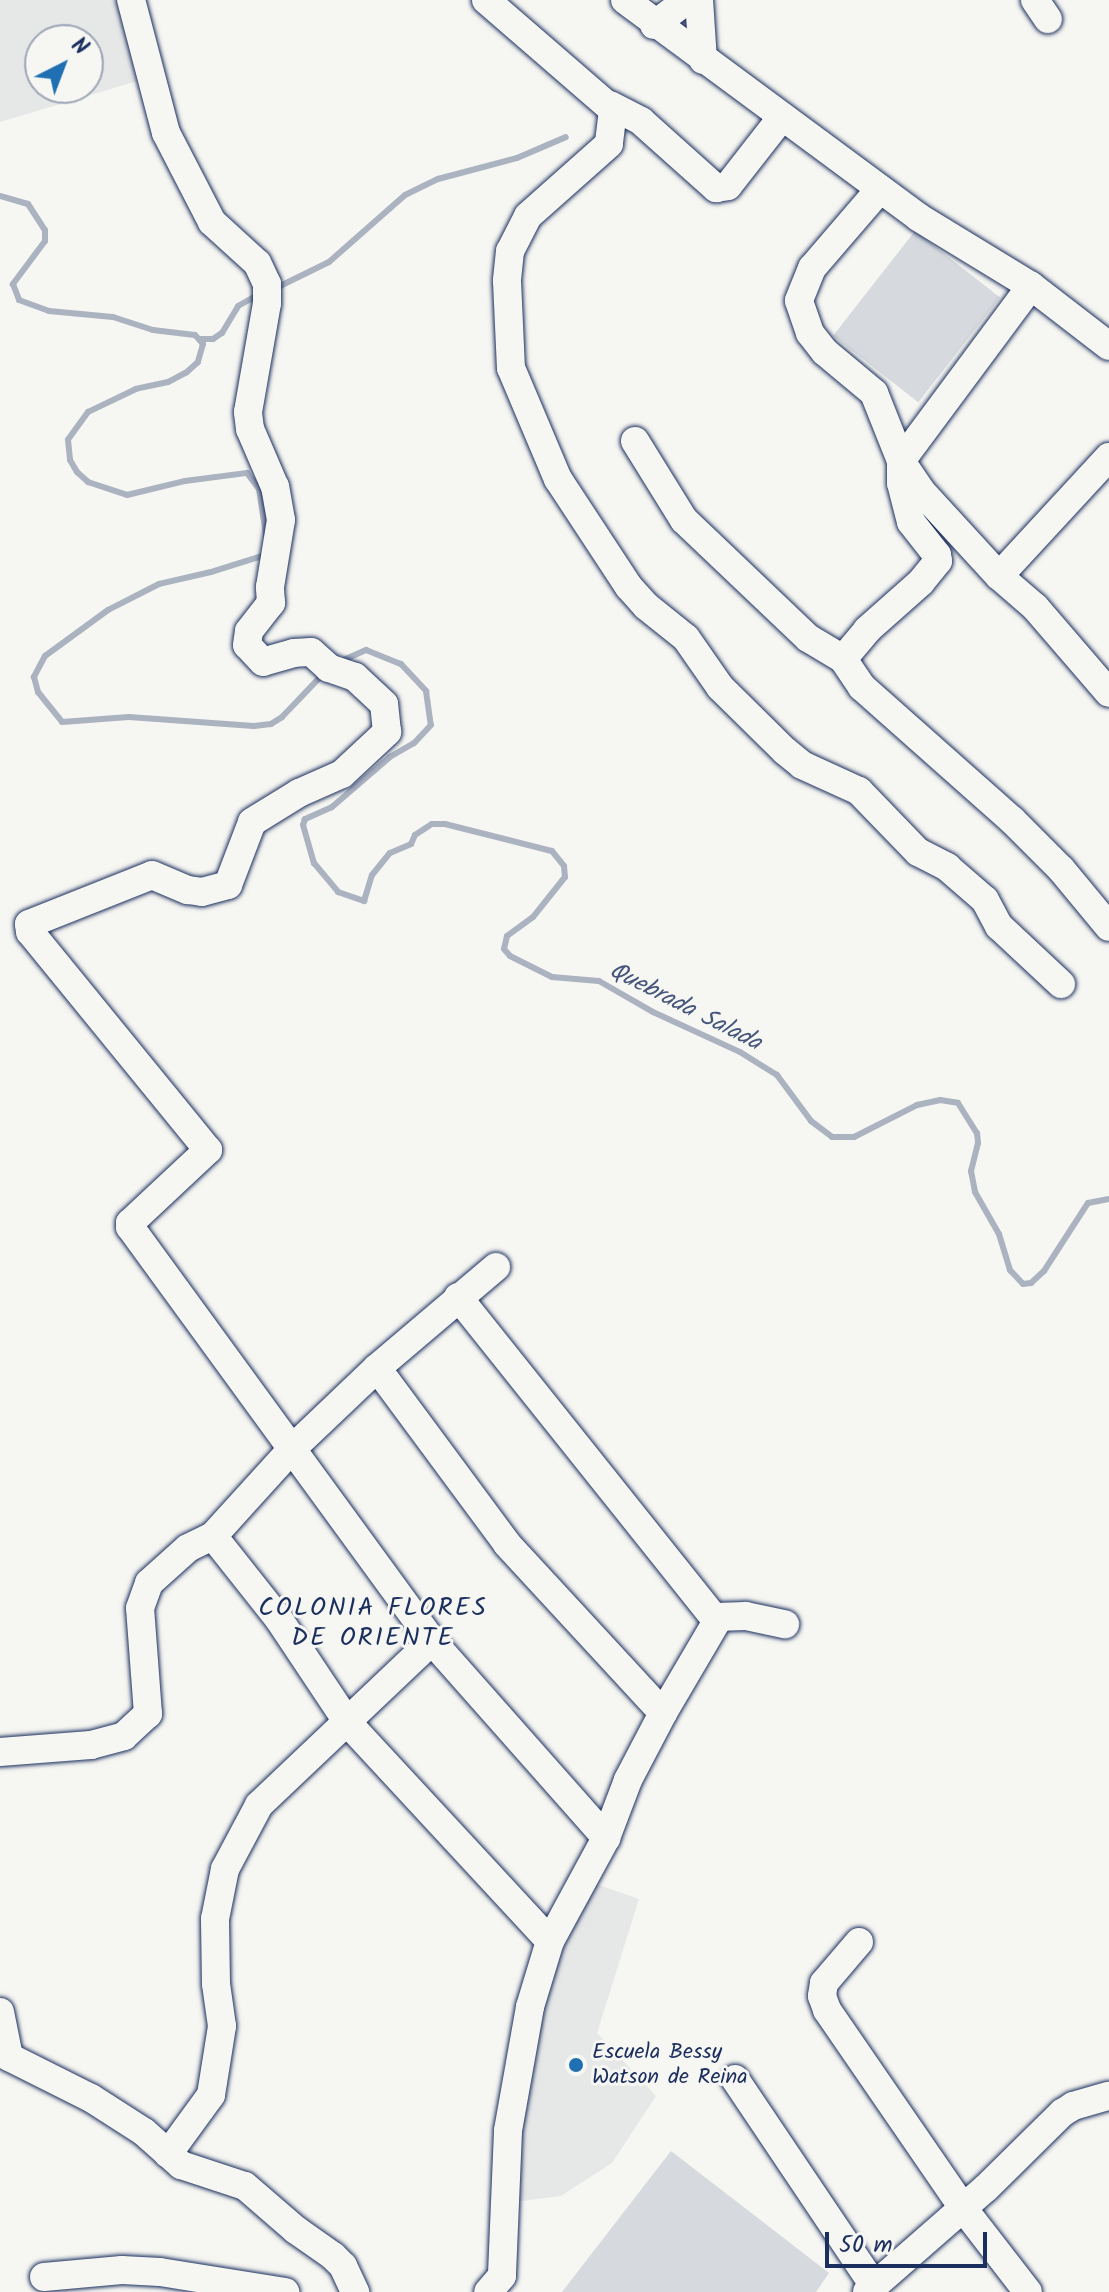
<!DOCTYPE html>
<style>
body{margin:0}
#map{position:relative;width:1109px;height:2292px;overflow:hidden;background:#f6f6f2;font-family:Kalam,sans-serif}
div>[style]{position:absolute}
.built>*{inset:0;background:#e6e7e7}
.green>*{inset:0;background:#d6d9dd;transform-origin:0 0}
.stream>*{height:6px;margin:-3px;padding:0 3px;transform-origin:3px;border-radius:3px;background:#abb2c0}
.roads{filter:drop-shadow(0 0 2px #1b2f5e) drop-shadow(0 0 2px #1b2f5e)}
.minor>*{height:28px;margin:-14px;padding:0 14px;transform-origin:14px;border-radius:14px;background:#f6f6f2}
.dots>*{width:22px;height:22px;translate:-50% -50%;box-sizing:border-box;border:4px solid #f6f6f2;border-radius:50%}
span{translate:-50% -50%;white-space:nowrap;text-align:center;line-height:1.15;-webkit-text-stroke:6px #f6f6f2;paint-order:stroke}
.poi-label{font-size:22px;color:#1b2f5e}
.left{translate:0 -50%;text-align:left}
.water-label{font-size:24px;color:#46567b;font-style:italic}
.quarter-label{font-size:26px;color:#1b2f5e;letter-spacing:2px}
.north{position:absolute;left:24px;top:24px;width:80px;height:80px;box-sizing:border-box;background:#f6f6f2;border:2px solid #9ea6b7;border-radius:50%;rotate:42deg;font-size:22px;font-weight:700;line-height:32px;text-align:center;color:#1b2f5e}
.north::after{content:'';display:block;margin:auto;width:28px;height:36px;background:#1f6fb2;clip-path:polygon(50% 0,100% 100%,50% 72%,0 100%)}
.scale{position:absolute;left:825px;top:2232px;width:162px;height:36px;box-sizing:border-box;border:4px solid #1b2f5e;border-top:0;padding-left:10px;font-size:24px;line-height:28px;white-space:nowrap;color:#1b2f5e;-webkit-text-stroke:6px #f6f6f2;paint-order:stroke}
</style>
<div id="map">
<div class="built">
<div style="clip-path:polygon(evenodd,0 0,117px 0,144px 79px,0 122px,0 0,40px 40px,88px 40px,88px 88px,40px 88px,40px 40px)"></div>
<div style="clip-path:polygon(590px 1882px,639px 1899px,597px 2033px,656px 2096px,612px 2163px,561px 2196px,513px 2202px,519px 2097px,544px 1980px)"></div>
</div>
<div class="green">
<div style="left:915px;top:231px;width:108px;height:133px;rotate:38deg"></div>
<div style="clip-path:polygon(671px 2151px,829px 2273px,816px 2292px,562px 2292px)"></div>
</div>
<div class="stream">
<div style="left:0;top:196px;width:29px;rotate:16deg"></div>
<div style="left:28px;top:204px;width:31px;rotate:57deg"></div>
<div style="left:45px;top:230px;width:11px;rotate:90deg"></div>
<div style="left:45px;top:241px;width:54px;rotate:126.7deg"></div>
<div style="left:13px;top:284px;width:17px;rotate:69deg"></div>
<div style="left:19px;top:300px;width:32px;rotate:20deg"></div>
<div style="left:49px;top:311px;width:64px;rotate:5.4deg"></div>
<div style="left:113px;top:317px;width:42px;rotate:18deg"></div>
<div style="left:153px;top:330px;width:42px;rotate:6.8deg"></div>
<div style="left:195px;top:335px;width:12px;rotate:48deg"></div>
<div style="left:203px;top:344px;width:19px;rotate:106deg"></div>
<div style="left:198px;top:362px;width:15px;rotate:138deg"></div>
<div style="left:187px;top:372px;width:21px;rotate:152deg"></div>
<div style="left:168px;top:382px;width:33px;rotate:168deg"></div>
<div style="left:136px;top:389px;width:53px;rotate:154.4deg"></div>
<div style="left:88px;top:412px;width:34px;rotate:126deg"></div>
<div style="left:68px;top:440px;width:20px;rotate:84deg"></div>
<div style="left:70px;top:460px;width:14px;rotate:60deg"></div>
<div style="left:77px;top:472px;width:15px;rotate:42deg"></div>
<div style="left:88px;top:482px;width:41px;rotate:18.4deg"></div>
<div style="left:127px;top:495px;width:60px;rotate:-13.6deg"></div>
<div style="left:185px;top:481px;width:63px;rotate:-7.4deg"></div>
<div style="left:247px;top:473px;width:20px;rotate:53deg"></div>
<div style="left:259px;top:489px;width:46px;rotate:81.2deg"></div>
<div style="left:276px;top:288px;width:59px;rotate:-26.1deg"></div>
<div style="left:329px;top:262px;width:101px;rotate:-41.4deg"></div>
<div style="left:405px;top:195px;width:37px;rotate:-26deg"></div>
<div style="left:438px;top:179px;width:82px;rotate:-14.9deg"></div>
<div style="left:517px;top:158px;width:53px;rotate:-23.2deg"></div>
<div style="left:200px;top:339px;width:13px"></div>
<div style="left:213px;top:339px;width:11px;rotate:-34deg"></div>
<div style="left:222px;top:333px;width:31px;rotate:-59deg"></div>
<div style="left:238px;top:306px;width:23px;rotate:-29deg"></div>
<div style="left:265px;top:552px;width:5px;rotate:127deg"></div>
<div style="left:262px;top:556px;width:53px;rotate:162.6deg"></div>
<div style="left:211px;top:572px;width:53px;rotate:167deg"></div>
<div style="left:159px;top:584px;width:57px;rotate:153deg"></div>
<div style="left:108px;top:610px;width:78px;rotate:143.9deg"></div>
<div style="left:45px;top:656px;width:24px;rotate:118deg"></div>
<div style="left:34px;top:677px;width:16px;rotate:75deg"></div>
<div style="left:38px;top:692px;width:38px;rotate:51deg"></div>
<div style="left:62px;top:722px;width:67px;rotate:-4.3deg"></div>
<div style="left:129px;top:717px;width:125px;rotate:4.1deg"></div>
<div style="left:254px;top:726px;width:17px;rotate:-7deg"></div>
<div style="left:271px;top:724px;width:13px;rotate:-32deg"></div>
<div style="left:282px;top:717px;width:61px;rotate:-46.3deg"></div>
<div style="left:339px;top:662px;width:30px;rotate:-24deg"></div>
<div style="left:366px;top:650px;width:38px;rotate:22deg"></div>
<div style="left:401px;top:664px;width:37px;rotate:47deg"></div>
<div style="left:426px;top:691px;width:34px;rotate:82deg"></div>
<div style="left:431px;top:725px;width:25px;rotate:133deg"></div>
<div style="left:414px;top:743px;width:28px;rotate:150deg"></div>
<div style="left:390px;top:757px;width:77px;rotate:139.2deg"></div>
<div style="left:332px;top:807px;width:30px;rotate:156deg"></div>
<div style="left:305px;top:819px;width:6px;rotate:108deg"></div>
<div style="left:303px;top:825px;width:40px;rotate:74deg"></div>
<div style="left:314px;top:863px;width:38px;rotate:50deg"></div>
<div style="left:338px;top:892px;width:28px;rotate:19deg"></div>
<div style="left:364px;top:901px;width:27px;rotate:-73deg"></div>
<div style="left:372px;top:875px;width:28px;rotate:-51deg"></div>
<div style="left:390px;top:853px;width:23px;rotate:-23deg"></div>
<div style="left:411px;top:844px;width:10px;rotate:-66deg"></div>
<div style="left:415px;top:835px;width:20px;rotate:-33deg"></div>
<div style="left:432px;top:824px;width:13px"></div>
<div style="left:445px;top:824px;width:110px;rotate:14.2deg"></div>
<div style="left:552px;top:851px;width:19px;rotate:51deg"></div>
<div style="left:564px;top:866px;width:11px;rotate:85deg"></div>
<div style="left:565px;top:877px;width:51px;rotate:128.7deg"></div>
<div style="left:533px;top:917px;width:32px;rotate:144deg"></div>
<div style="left:507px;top:936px;width:13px;rotate:103deg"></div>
<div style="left:504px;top:949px;width:9px;rotate:49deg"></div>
<div style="left:510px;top:956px;width:47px;rotate:26.6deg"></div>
<div style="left:552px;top:977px;width:47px;rotate:4.9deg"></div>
<div style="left:599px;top:981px;width:62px;rotate:29.9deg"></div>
<div style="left:653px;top:1012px;width:96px;rotate:24.7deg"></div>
<div style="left:740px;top:1052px;width:44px;rotate:31.9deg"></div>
<div style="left:777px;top:1075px;width:57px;rotate:53.5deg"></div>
<div style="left:811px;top:1121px;width:26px;rotate:37deg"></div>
<div style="left:832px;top:1137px;width:22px"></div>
<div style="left:854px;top:1137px;width:71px;rotate:-26.9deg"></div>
<div style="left:917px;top:1105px;width:24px;rotate:-12deg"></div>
<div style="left:940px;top:1100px;width:18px;rotate:9deg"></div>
<div style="left:958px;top:1103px;width:36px;rotate:58deg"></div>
<div style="left:977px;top:1133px;width:10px;rotate:84deg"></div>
<div style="left:978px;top:1143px;width:29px;rotate:104deg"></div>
<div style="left:971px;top:1171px;width:21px;rotate:79deg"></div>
<div style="left:975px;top:1192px;width:48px;rotate:60.3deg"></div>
<div style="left:999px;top:1234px;width:38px;rotate:73deg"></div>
<div style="left:1010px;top:1270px;width:19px;rotate:47deg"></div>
<div style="left:1023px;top:1284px;width:8px;rotate:-7deg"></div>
<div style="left:1031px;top:1283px;width:18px;rotate:-43deg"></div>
<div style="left:1044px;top:1271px;width:81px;rotate:-57.1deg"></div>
<div style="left:1088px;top:1203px;width:21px;rotate:-11deg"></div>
</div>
<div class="roads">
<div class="minor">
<div style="left:486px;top:0;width:168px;rotate:40.9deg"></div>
<div style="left:613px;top:110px;width:34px;rotate:97deg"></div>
<div style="left:609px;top:144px;width:108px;rotate:138.4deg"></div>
<div style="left:528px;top:216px;width:39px;rotate:117deg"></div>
<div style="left:510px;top:251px;width:30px;rotate:96deg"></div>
<div style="left:507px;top:281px;width:87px;rotate:87.4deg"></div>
<div style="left:511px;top:368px;width:121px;rotate:67.1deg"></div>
<div style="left:558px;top:479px;width:129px;rotate:56.7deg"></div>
<div style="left:629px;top:587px;width:25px;rotate:48deg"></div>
<div style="left:646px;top:606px;width:51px;rotate:38.7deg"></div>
<div style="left:686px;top:638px;width:60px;rotate:55.2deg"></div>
<div style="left:720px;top:687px;width:91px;rotate:44.6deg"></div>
<div style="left:785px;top:751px;width:22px;rotate:39deg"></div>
<div style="left:802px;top:765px;width:63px;rotate:24.5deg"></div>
<div style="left:859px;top:791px;width:85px;rotate:46deg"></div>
<div style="left:918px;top:852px;width:33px;rotate:27deg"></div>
<div style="left:947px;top:867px;width:50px;rotate:41deg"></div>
<div style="left:985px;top:900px;width:30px;rotate:62deg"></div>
<div style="left:999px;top:926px;width:85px;rotate:43.1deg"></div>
<div style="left:625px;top:0;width:365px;rotate:36.5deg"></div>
<div style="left:918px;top:217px;width:132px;rotate:31.4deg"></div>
<div style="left:1031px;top:286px;width:98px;rotate:37.6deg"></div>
<div style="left:699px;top:0;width:60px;rotate:86.2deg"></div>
<div style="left:1035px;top:0;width:23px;rotate:56deg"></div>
<div style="left:654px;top:25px;width:41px;rotate:-37.1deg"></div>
<div style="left:610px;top:105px;width:35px;rotate:27deg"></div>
<div style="left:641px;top:121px;width:101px;rotate:41.8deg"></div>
<div style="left:716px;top:188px;width:12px;rotate:-9deg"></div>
<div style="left:728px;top:186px;width:88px;rotate:-52deg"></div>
<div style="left:880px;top:189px;width:104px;rotate:130.7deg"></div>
<div style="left:812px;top:268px;width:35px;rotate:112deg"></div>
<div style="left:799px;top:301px;width:34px;rotate:71deg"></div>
<div style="left:810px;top:333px;width:24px;rotate:52deg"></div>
<div style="left:825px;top:352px;width:64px;rotate:39.9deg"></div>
<div style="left:874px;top:393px;width:73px;rotate:68.3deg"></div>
<div style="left:901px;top:461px;width:36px;rotate:56deg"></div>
<div style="left:921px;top:491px;width:115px;rotate:47.5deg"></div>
<div style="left:999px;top:576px;width:48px;rotate:40.7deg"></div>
<div style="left:1035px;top:607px;width:113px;rotate:49.3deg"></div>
<div style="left:635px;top:441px;width:93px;rotate:58.2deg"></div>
<div style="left:684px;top:520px;width:171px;rotate:43.6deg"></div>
<div style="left:808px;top:638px;width:41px;rotate:31deg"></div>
<div style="left:843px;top:659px;width:34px;rotate:56deg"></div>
<div style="left:862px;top:687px;width:200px;rotate:41.6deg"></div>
<div style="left:1012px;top:820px;width:69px;rotate:45deg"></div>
<div style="left:1061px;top:869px;width:75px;rotate:50.4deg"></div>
<div style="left:999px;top:576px;width:162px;rotate:-47.3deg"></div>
<div style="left:843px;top:659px;width:38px;rotate:-50deg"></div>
<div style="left:867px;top:630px;width:72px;rotate:-41.6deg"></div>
<div style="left:921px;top:582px;width:27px;rotate:-51deg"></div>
<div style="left:938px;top:561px;width:6px;rotate:-99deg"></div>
<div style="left:937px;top:555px;width:42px;rotate:-128.2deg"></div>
<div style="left:911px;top:522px;width:40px;rotate:-104.4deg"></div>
<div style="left:901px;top:483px;width:22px;rotate:-90deg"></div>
<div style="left:901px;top:461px;width:218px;rotate:-53.4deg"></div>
<div style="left:496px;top:1267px;width:156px;rotate:139.7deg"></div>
<div style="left:377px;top:1368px;width:117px;rotate:136.4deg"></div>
<div style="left:292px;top:1449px;width:238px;rotate:53.9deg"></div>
<div style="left:432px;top:1641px;width:263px;rotate:48.5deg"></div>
<div style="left:458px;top:1297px;width:415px;rotate:51.4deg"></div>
<div style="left:717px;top:1621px;width:107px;rotate:120.4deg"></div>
<div style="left:663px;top:1713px;width:76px;rotate:117.6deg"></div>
<div style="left:628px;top:1780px;width:62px;rotate:110.8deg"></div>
<div style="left:606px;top:1838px;width:117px;rotate:118.5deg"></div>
<div style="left:550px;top:1941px;width:69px;rotate:106.9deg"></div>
<div style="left:530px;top:2007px;width:126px;rotate:100.1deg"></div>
<div style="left:508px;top:2131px;width:145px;rotate:92.4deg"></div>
<div style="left:502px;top:2276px;width:21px;rotate:131deg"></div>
<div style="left:377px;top:1368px;width:219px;rotate:53.5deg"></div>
<div style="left:507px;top:1544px;width:230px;rotate:47.3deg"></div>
<div style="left:213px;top:1536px;width:105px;rotate:51.6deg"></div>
<div style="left:278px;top:1618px;width:126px;rotate:56.3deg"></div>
<div style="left:348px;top:1723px;width:297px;rotate:47.2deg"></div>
<div style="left:716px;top:1617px;width:30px;rotate:-2deg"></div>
<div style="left:746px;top:1616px;width:40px;rotate:12deg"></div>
<div style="left:0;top:1752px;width:91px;rotate:-4.4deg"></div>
<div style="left:91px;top:1745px;width:34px;rotate:-15deg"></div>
<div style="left:124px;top:1736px;width:33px;rotate:-43deg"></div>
<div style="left:148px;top:1714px;width:106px;rotate:-94.3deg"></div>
<div style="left:140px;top:1608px;width:27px;rotate:-70deg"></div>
<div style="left:149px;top:1583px;width:52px;rotate:-41.9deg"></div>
<div style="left:188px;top:1548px;width:28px;rotate:-26deg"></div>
<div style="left:213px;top:1536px;width:118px;rotate:-47.8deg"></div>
<div style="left:292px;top:1449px;width:275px;rotate:-126.1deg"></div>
<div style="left:130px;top:1227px;width:4px;rotate:-90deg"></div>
<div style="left:130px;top:1223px;width:107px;rotate:-43.1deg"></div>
<div style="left:208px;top:1150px;width:281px;rotate:-129.2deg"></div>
<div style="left:30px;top:932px;width:8px;rotate:-97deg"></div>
<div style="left:29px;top:924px;width:132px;rotate:-21.7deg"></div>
<div style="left:152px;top:875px;width:39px;rotate:23deg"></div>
<div style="left:188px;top:890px;width:14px;rotate:8deg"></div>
<div style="left:202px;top:892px;width:27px;rotate:-15deg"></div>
<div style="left:228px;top:885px;width:67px;rotate:-69.1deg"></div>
<div style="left:252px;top:822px;width:55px;rotate:-31.7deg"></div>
<div style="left:299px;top:793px;width:47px;rotate:-23.8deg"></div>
<div style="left:342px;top:774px;width:62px;rotate:-43deg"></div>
<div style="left:387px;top:732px;width:28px;rotate:-96deg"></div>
<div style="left:384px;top:704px;width:40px;rotate:-137deg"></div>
<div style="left:355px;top:677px;width:28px;rotate:-161deg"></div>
<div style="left:329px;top:668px;width:24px;rotate:-138deg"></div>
<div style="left:311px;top:652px;width:17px;rotate:177deg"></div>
<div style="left:294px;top:653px;width:32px;rotate:164deg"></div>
<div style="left:263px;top:662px;width:23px;rotate:-133deg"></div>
<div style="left:247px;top:645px;width:14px;rotate:-82deg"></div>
<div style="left:249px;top:631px;width:36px;rotate:-52deg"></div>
<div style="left:271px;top:603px;width:16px;rotate:-94deg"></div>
<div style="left:270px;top:587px;width:68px;rotate:-80.7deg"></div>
<div style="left:281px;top:520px;width:34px;rotate:-100deg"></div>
<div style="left:275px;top:487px;width:63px;rotate:-113.3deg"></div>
<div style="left:250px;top:429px;width:17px;rotate:-97deg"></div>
<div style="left:248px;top:412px;width:111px;rotate:-80.1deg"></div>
<div style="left:267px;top:303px;width:19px;rotate:-90deg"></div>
<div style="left:267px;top:284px;width:23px;rotate:-115deg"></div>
<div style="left:257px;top:263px;width:61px;rotate:-137.7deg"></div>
<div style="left:212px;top:222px;width:100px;rotate:-117.3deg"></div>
<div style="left:166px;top:133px;width:138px;rotate:-104.7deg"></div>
<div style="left:859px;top:1942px;width:54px;rotate:130.5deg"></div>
<div style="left:824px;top:1983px;width:13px;rotate:99deg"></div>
<div style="left:822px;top:1996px;width:15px;rotate:70deg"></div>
<div style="left:827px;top:2010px;width:240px;rotate:55.5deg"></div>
<div style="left:963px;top:2208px;width:106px;rotate:52.3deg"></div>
<div style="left:0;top:2012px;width:46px;rotate:78.7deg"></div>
<div style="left:9px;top:2057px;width:92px;rotate:26.6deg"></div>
<div style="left:91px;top:2098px;width:63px;rotate:32.7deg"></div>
<div style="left:144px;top:2132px;width:50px;rotate:41.7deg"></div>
<div style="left:181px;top:2165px;width:67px;rotate:18.2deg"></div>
<div style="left:245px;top:2186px;width:67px;rotate:40.8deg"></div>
<div style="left:296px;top:2230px;width:45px;rotate:35.1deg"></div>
<div style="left:333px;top:2256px;width:14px;rotate:45deg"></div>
<div style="left:343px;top:2266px;width:29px;rotate:65deg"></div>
<div style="left:735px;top:2079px;width:249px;rotate:56.1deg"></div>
<div style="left:168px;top:2154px;width:73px;rotate:-53.9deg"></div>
<div style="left:211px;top:2095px;width:70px;rotate:-80.9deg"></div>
<div style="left:222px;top:2026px;width:42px;rotate:-98.1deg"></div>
<div style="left:216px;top:1984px;width:65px;rotate:-90.9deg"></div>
<div style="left:215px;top:1919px;width:51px;rotate:-78.7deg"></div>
<div style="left:225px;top:1869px;width:72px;rotate:-62deg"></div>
<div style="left:259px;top:1805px;width:238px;rotate:-43.5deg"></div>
<div style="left:44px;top:2277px;width:78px;rotate:-5.1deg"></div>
<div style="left:122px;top:2270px;width:38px;rotate:3deg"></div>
<div style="left:160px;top:2272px;width:127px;rotate:9.1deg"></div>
<div style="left:867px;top:2292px;width:158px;rotate:-41.2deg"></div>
<div style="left:986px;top:2188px;width:107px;rotate:-44.6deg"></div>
<div style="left:1062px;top:2113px;width:13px;rotate:-32deg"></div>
<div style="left:1073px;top:2106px;width:37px;rotate:-16deg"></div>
</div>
</div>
<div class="dots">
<div style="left:576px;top:2065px;background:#1f6fb2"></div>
</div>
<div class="poi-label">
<span class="left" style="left:592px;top:2065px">Escuela Bessy<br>Watson de Reina</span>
</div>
<div class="water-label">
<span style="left:685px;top:1007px;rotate:27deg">Quebrada Salada</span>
</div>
<div class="quarter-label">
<span style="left:373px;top:1624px">COLONIA FLORES<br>DE ORIENTE</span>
</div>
<div class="north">N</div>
<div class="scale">50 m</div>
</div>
